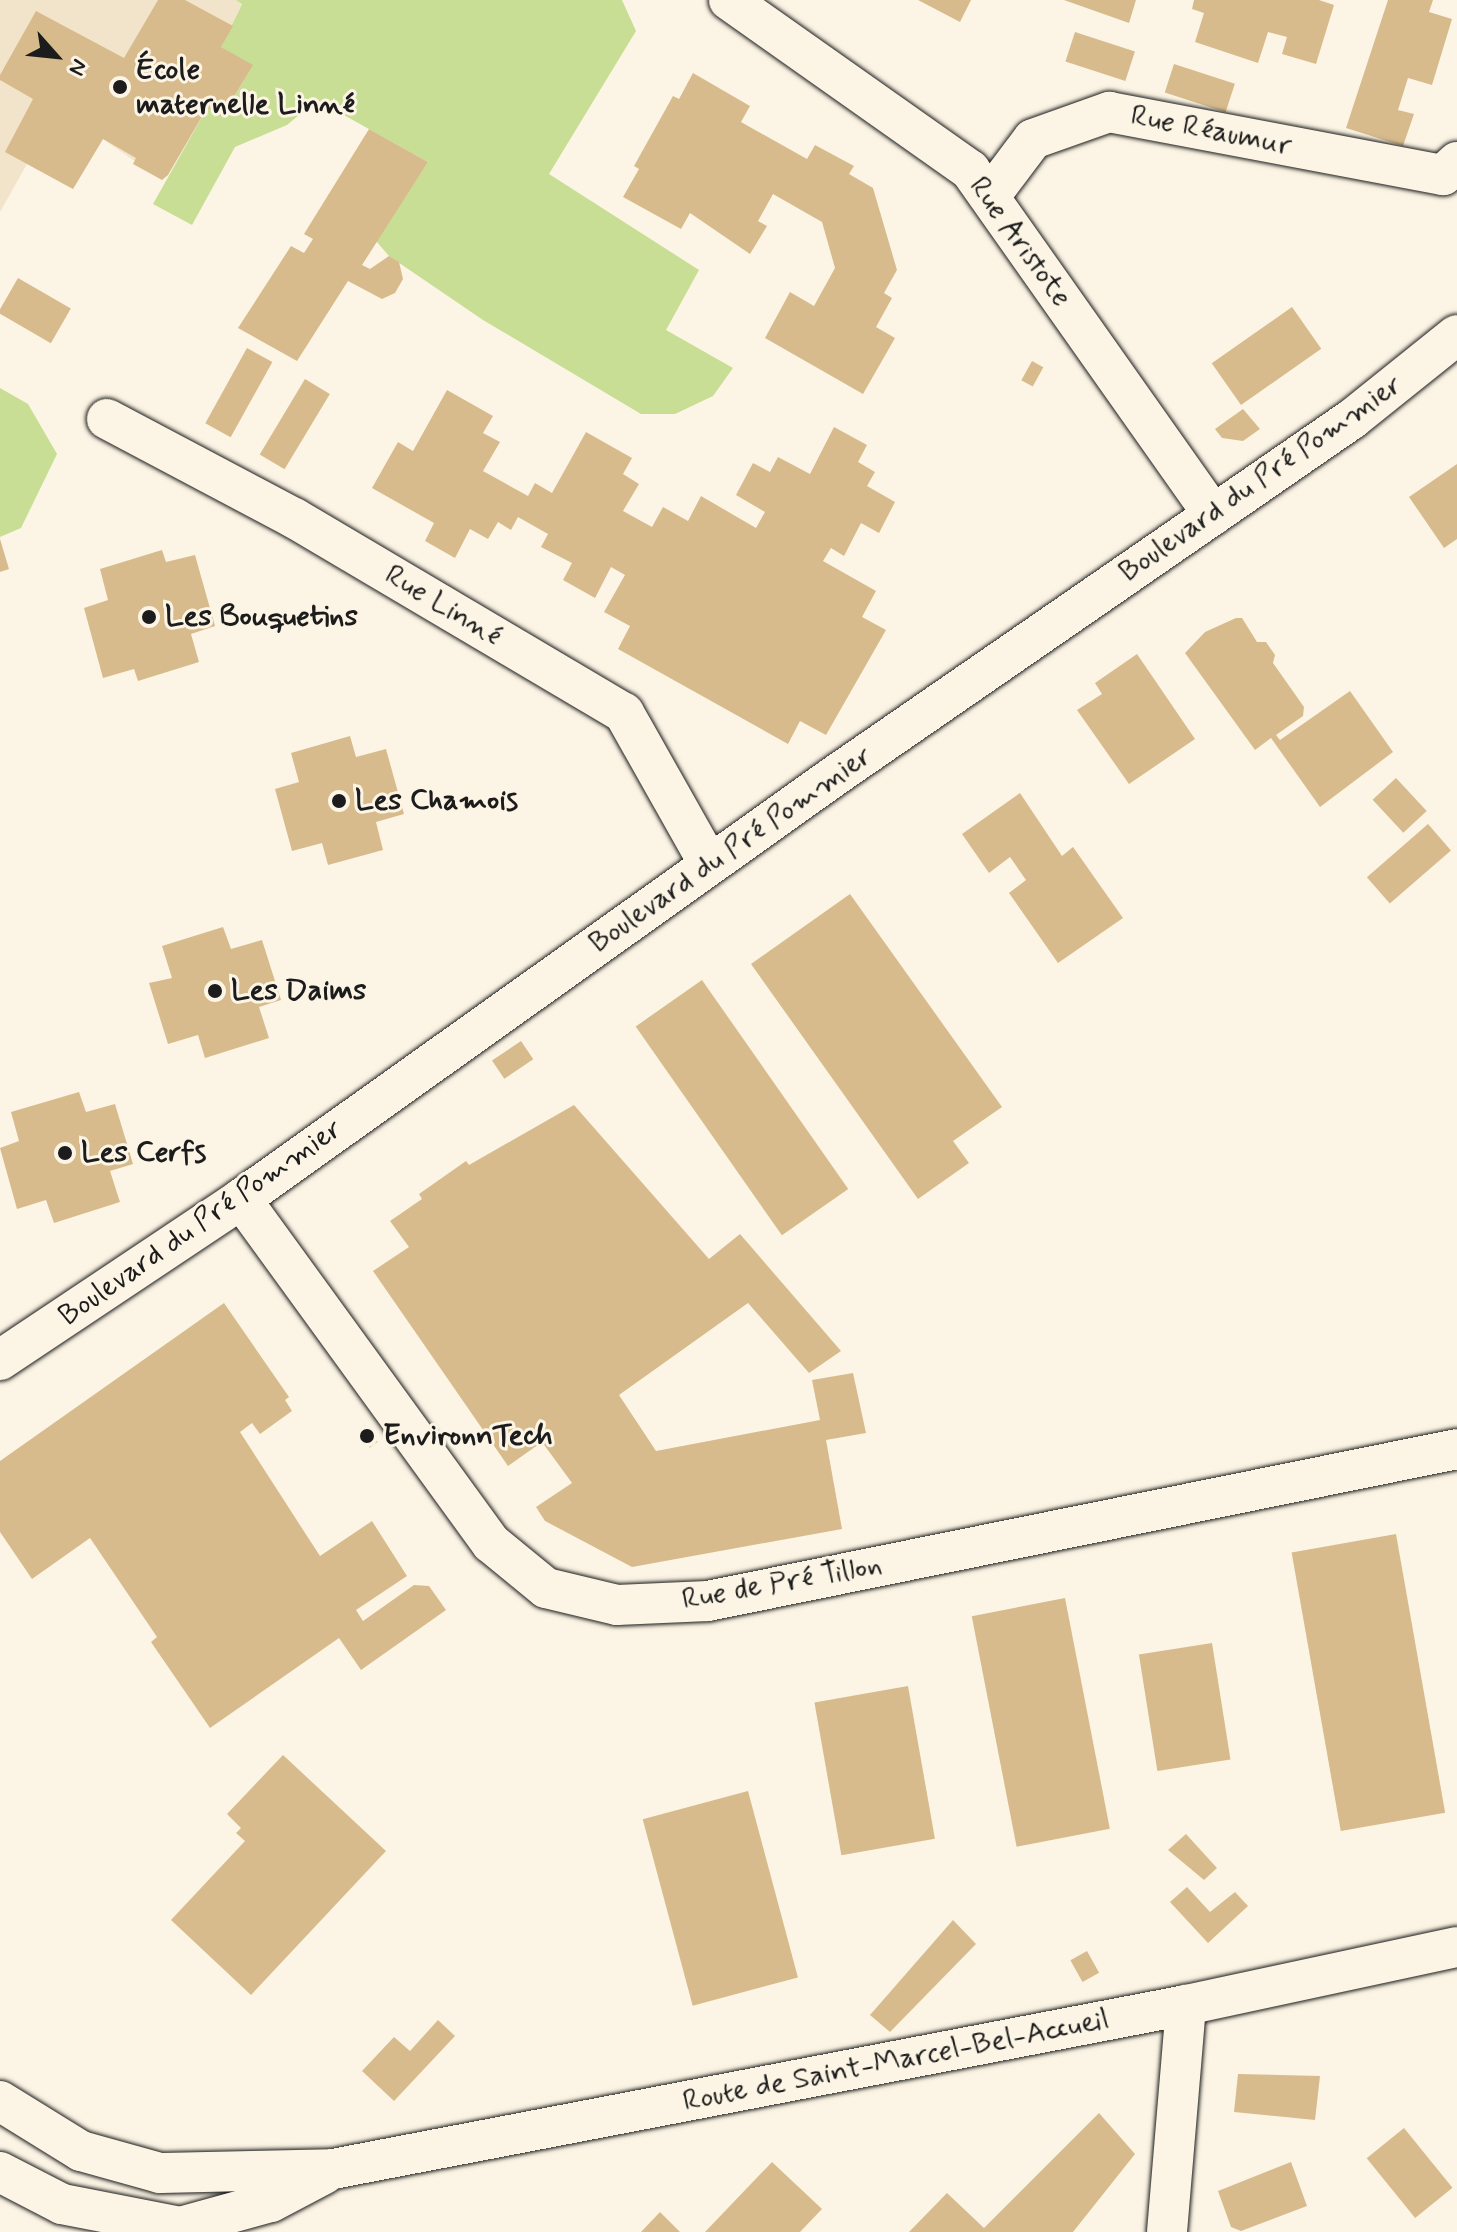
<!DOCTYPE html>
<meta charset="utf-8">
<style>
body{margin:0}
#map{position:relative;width:1457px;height:2232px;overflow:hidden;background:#fcf5e5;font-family:Mynerve,sans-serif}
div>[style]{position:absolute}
.built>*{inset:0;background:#f1e4ca}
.green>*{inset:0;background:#c7de94}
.building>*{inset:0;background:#d7bb8c;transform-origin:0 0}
.roads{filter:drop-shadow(0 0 2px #1c1c1c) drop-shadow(0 0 2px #1c1c1c)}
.street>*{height:40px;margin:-20px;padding:0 20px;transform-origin:20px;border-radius:20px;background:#fcf5e5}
.dots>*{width:22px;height:22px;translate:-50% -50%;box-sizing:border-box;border:4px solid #fcf5e5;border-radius:50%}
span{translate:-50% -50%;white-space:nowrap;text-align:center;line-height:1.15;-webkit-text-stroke:6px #fcf5e5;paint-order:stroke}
.poi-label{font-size:30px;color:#1c1c1c;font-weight:700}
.left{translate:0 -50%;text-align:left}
.street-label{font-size:30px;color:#1c1c1c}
.north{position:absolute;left:16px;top:16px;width:80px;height:80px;-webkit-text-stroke:6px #fcf5e5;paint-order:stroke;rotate:117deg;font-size:22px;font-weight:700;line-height:32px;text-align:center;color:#1c1c1c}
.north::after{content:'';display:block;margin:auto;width:28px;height:36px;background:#1c1c1c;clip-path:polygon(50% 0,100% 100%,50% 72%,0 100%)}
</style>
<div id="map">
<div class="built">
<div style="clip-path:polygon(0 0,236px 0,242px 3px,221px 47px,253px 65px,222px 117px,206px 109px,162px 180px,103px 139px,73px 189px,27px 164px,0 212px)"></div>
</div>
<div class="green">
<div style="clip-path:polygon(236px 0,622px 0,636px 31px,549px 174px,699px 270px,666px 330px,733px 368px,713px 396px,675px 414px,641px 414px,483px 320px,389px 256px,376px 241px,428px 162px,317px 100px,287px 125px,235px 147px,192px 225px,153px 204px,207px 108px,223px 117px,252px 66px,221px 47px,242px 4px)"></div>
<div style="clip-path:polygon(0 388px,28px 404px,57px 454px,21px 528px,0 537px)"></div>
</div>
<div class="building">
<div style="clip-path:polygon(158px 0,185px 0,233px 26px,221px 47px,253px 65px,222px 117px,207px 108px,168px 175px,162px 180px,133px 164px,136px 158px,103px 139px,73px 189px,5px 152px,33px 99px,0 80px,0 75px,36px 11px,124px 58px)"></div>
<div style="clip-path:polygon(918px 0,971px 0,960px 22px)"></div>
<div style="clip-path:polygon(1064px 0,1136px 0,1129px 23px)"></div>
<div style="clip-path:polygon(1194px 0,1319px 0,1334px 5px,1316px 64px,1282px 54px,1287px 37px,1268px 32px,1258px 63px,1195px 42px,1204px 13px,1192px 9px)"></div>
<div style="clip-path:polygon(1388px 0,1433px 0,1429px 12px,1452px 19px,1432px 85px,1408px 78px,1398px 110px,1414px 114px,1403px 146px,1346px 128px)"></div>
<div style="left:1075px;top:32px;width:63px;height:31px;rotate:18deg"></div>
<div style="left:1174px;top:64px;width:64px;height:30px;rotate:18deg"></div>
<div style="clip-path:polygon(693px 73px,750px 106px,741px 122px,807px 159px,815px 145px,854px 166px,849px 174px,873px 188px,897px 270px,884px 293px,892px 298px,876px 327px,895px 338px,863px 394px,765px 338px,790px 292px,814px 306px,835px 268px,822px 222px,773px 194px,758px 221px,767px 226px,750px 254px,690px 213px,681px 229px,623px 197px,639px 169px,634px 166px,673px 96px,679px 99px)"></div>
<div style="clip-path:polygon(369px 129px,428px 162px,362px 265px,370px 269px,389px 256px,399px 262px,403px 279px,395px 293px,382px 299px,348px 281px,297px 361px,238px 328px,291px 246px,304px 253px,313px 239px,304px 234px)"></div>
<div style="left:18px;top:278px;width:61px;height:40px;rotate:30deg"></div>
<div style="left:1292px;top:307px;width:51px;height:98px;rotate:55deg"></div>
<div style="left:247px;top:348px;width:29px;height:86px;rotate:29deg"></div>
<div style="left:1032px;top:361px;width:13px;height:22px;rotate:29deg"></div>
<div style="left:305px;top:379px;width:29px;height:88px;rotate:31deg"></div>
<div style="clip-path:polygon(447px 390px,493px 416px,483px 433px,500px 442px,483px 471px,528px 496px,535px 483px,552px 493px,586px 432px,632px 458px,623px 474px,639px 484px,623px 511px,652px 527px,663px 507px,688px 521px,701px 496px,756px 528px,765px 512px,736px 495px,753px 463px,770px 472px,778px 457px,810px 474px,834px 427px,867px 445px,858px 462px,875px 472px,867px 486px,895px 502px,879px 533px,861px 523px,844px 556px,831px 548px,823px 561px,876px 591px,862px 617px,886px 630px,826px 735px,800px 721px,788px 744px,618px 649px,630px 626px,604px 612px,625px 575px,611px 567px,595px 598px,563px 580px,572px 563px,541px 547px,548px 534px,518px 517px,511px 530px,498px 522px,488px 539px,470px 529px,455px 558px,425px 541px,434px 523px,372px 488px,398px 442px,413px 451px)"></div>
<div style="clip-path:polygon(1243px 409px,1260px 429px,1243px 441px,1222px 438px,1215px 429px)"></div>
<div style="clip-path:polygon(1457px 464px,1457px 539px,1444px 548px,1409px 497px)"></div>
<div style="clip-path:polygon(0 539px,9px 569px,0 572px)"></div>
<div style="clip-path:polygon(162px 550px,166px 562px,195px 555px,215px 626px,191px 634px,199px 662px,138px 681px,134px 669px,103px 678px,84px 608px,108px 600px,100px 569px)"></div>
<div style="clip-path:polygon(1236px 618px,1242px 618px,1257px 642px,1266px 642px,1275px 655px,1273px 663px,1304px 707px,1303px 716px,1276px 735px,1280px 740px,1350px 691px,1393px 752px,1320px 807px,1271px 738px,1255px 750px,1185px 653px,1205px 632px)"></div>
<div style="clip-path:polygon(1137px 654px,1195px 739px,1129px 784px,1077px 710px,1102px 694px,1095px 683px)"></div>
<div style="clip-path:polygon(350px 736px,356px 757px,386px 749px,404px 814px,376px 822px,383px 850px,328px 865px,322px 843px,292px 851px,275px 789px,299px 782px,291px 753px)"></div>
<div style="left:1396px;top:778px;width:45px;height:32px;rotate:47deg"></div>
<div style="clip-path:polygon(1020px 793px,1062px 856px,1073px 847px,1123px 918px,1058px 963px,1009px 893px,1026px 880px,1010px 857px,989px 873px,962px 834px)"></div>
<div style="left:1428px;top:824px;width:35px;height:81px;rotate:49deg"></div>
<div style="clip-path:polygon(850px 894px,1002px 1107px,953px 1141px,969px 1163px,918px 1199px,751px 964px)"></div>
<div style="clip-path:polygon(223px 927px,231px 949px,262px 940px,281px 1000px,259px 1007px,269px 1038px,205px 1058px,198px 1035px,168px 1044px,149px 983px,172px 978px,162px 946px)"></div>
<div style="left:702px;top:980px;width:255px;height:81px;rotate:55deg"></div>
<div style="left:521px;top:1041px;width:22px;height:35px;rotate:56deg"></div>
<div style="clip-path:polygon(79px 1092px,86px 1112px,115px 1104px,133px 1164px,110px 1171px,120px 1202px,54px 1223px,46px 1200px,17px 1209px,0 1148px,19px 1141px,11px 1112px)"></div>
<div style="clip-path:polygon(574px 1105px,709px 1259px,740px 1234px,841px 1351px,809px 1373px,748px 1303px,619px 1395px,656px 1451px,820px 1420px,812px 1380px,853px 1373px,866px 1433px,826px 1440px,842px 1529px,632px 1567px,545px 1521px,536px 1507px,572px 1483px,542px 1442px,508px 1466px,373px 1271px,409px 1247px,390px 1221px,422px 1199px,419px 1194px,466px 1161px,469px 1165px)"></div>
<div style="clip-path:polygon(224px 1303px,289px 1397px,285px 1400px,292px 1411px,260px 1434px,252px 1423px,240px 1432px,307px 1536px,320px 1556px,372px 1521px,407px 1576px,356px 1610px,363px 1621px,414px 1585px,429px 1586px,446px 1610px,361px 1670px,339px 1638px,210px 1728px,151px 1642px,157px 1637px,90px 1538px,32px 1579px,0 1532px,0 1461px)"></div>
<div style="left:365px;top:1425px;width:21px;height:10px;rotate:53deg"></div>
<div style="left:1396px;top:1534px;width:283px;height:106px;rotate:80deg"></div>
<div style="left:1065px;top:1598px;width:235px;height:95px;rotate:79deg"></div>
<div style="left:1212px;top:1643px;width:118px;height:74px;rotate:81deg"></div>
<div style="left:908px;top:1686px;width:155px;height:95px;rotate:80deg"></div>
<div style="clip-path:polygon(283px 1755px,386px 1851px,251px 1995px,171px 1920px,245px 1841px,236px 1833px,241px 1828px,227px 1814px)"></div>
<div style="left:748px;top:1791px;width:193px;height:109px;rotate:75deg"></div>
<div style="clip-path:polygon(1186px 1834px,1217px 1868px,1204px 1880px,1168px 1850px)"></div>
<div style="clip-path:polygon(1187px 1887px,1210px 1912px,1235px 1892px,1248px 1906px,1208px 1943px,1170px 1902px)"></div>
<div style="clip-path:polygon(953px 1920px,976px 1944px,890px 2032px,870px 2015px)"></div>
<div style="left:1087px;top:1951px;width:25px;height:19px;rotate:61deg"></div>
<div style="clip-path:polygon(438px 2020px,455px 2036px,394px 2101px,362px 2071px,394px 2037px,410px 2051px)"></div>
<div style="clip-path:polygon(1238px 2074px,1320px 2076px,1315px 2120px,1234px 2112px)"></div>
<div style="clip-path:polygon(1099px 2113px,1135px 2154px,1073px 2232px,909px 2232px,947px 2193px,984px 2228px)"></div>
<div style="left:1404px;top:2128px;width:77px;height:48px;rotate:51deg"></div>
<div style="clip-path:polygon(772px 2162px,822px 2209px,800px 2232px,705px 2232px)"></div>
<div style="clip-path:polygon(1291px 2162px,1307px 2206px,1241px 2231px,1231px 2227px,1218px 2191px)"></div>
<div style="clip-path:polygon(660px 2212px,680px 2232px,641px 2232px)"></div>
</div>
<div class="roads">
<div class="street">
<div style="left:729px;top:0;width:295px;rotate:35.2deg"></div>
<div style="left:970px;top:170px;width:422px;rotate:54.8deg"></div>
<div style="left:990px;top:196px;width:71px;rotate:-53deg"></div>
<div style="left:1033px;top:139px;width:81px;rotate:-19.6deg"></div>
<div style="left:1109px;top:112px;width:340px;rotate:10.7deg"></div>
<div style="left:1443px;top:175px;width:19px;rotate:-43deg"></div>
<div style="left:107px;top:419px;width:212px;rotate:27.9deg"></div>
<div style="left:294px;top:518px;width:383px;rotate:30.6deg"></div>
<div style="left:624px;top:713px;width:173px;rotate:60.6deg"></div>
<div style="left:241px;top:1199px;width:425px;rotate:54deg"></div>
<div style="left:491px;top:1543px;width:71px;rotate:39.3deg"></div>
<div style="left:546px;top:1588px;width:73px;rotate:13.5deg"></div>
<div style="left:617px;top:1605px;width:91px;rotate:-2.5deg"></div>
<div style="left:708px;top:1601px;width:764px;rotate:-11.47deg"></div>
<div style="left:0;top:1360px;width:290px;rotate:-33.7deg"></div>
<div style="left:241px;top:1199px;width:727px;rotate:-35.48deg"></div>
<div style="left:833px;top:777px;width:630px;rotate:-34.6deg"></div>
<div style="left:1352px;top:419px;width:134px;rotate:-38.7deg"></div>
<div style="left:0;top:2101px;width:95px;rotate:31.7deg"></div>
<div style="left:81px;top:2151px;width:82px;rotate:15.6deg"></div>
<div style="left:160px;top:2173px;width:173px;rotate:-1.3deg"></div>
<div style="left:333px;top:2169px;width:869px;rotate:-10.88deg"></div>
<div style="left:1186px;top:2005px;width:277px;rotate:-12.1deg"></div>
<div style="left:0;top:2172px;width:70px;rotate:27.3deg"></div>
<div style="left:62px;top:2204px;width:120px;rotate:11deg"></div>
<div style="left:180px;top:2227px;width:94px;rotate:-15.4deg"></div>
<div style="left:271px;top:2202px;width:60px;rotate:-27.8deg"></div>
<div style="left:1167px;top:2232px;width:228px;rotate:-85.2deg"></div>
</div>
</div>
<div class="dots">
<div style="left:120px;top:87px;background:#1c1c1c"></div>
<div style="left:149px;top:617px;background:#1c1c1c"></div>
<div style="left:339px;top:801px;background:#1c1c1c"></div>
<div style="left:215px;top:991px;background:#1c1c1c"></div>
<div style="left:65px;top:1153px;background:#1c1c1c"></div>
<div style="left:367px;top:1436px;background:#1c1c1c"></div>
</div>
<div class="poi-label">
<span class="left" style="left:136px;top:87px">École<br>maternelle Linné</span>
<span class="left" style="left:165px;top:617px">Les Bouquetins</span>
<span class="left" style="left:355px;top:801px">Les Chamois</span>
<span class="left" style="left:231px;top:991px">Les Daims</span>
<span class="left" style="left:81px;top:1153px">Les Cerfs</span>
<span class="left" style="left:383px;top:1436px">EnvironnTech</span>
</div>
<div class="street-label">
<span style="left:1211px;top:131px;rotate:11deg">Rue Réaumur</span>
<span style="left:1020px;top:242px;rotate:54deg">Rue Aristote</span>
<span style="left:1261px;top:479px;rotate:-35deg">Boulevard du Pré Pommier</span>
<span style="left:443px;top:606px;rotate:31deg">Rue Linné</span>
<span style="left:731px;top:850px;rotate:-35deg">Boulevard du Pré Pommier</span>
<span style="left:201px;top:1223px;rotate:-35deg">Boulevard du Pré Pommier</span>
<span style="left:782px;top:1583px;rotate:-10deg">Rue de Pré Tillon</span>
<span style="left:896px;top:2061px;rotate:-11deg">Route de Saint-Marcel-Bel-Accueil</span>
</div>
<div class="north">N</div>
</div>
